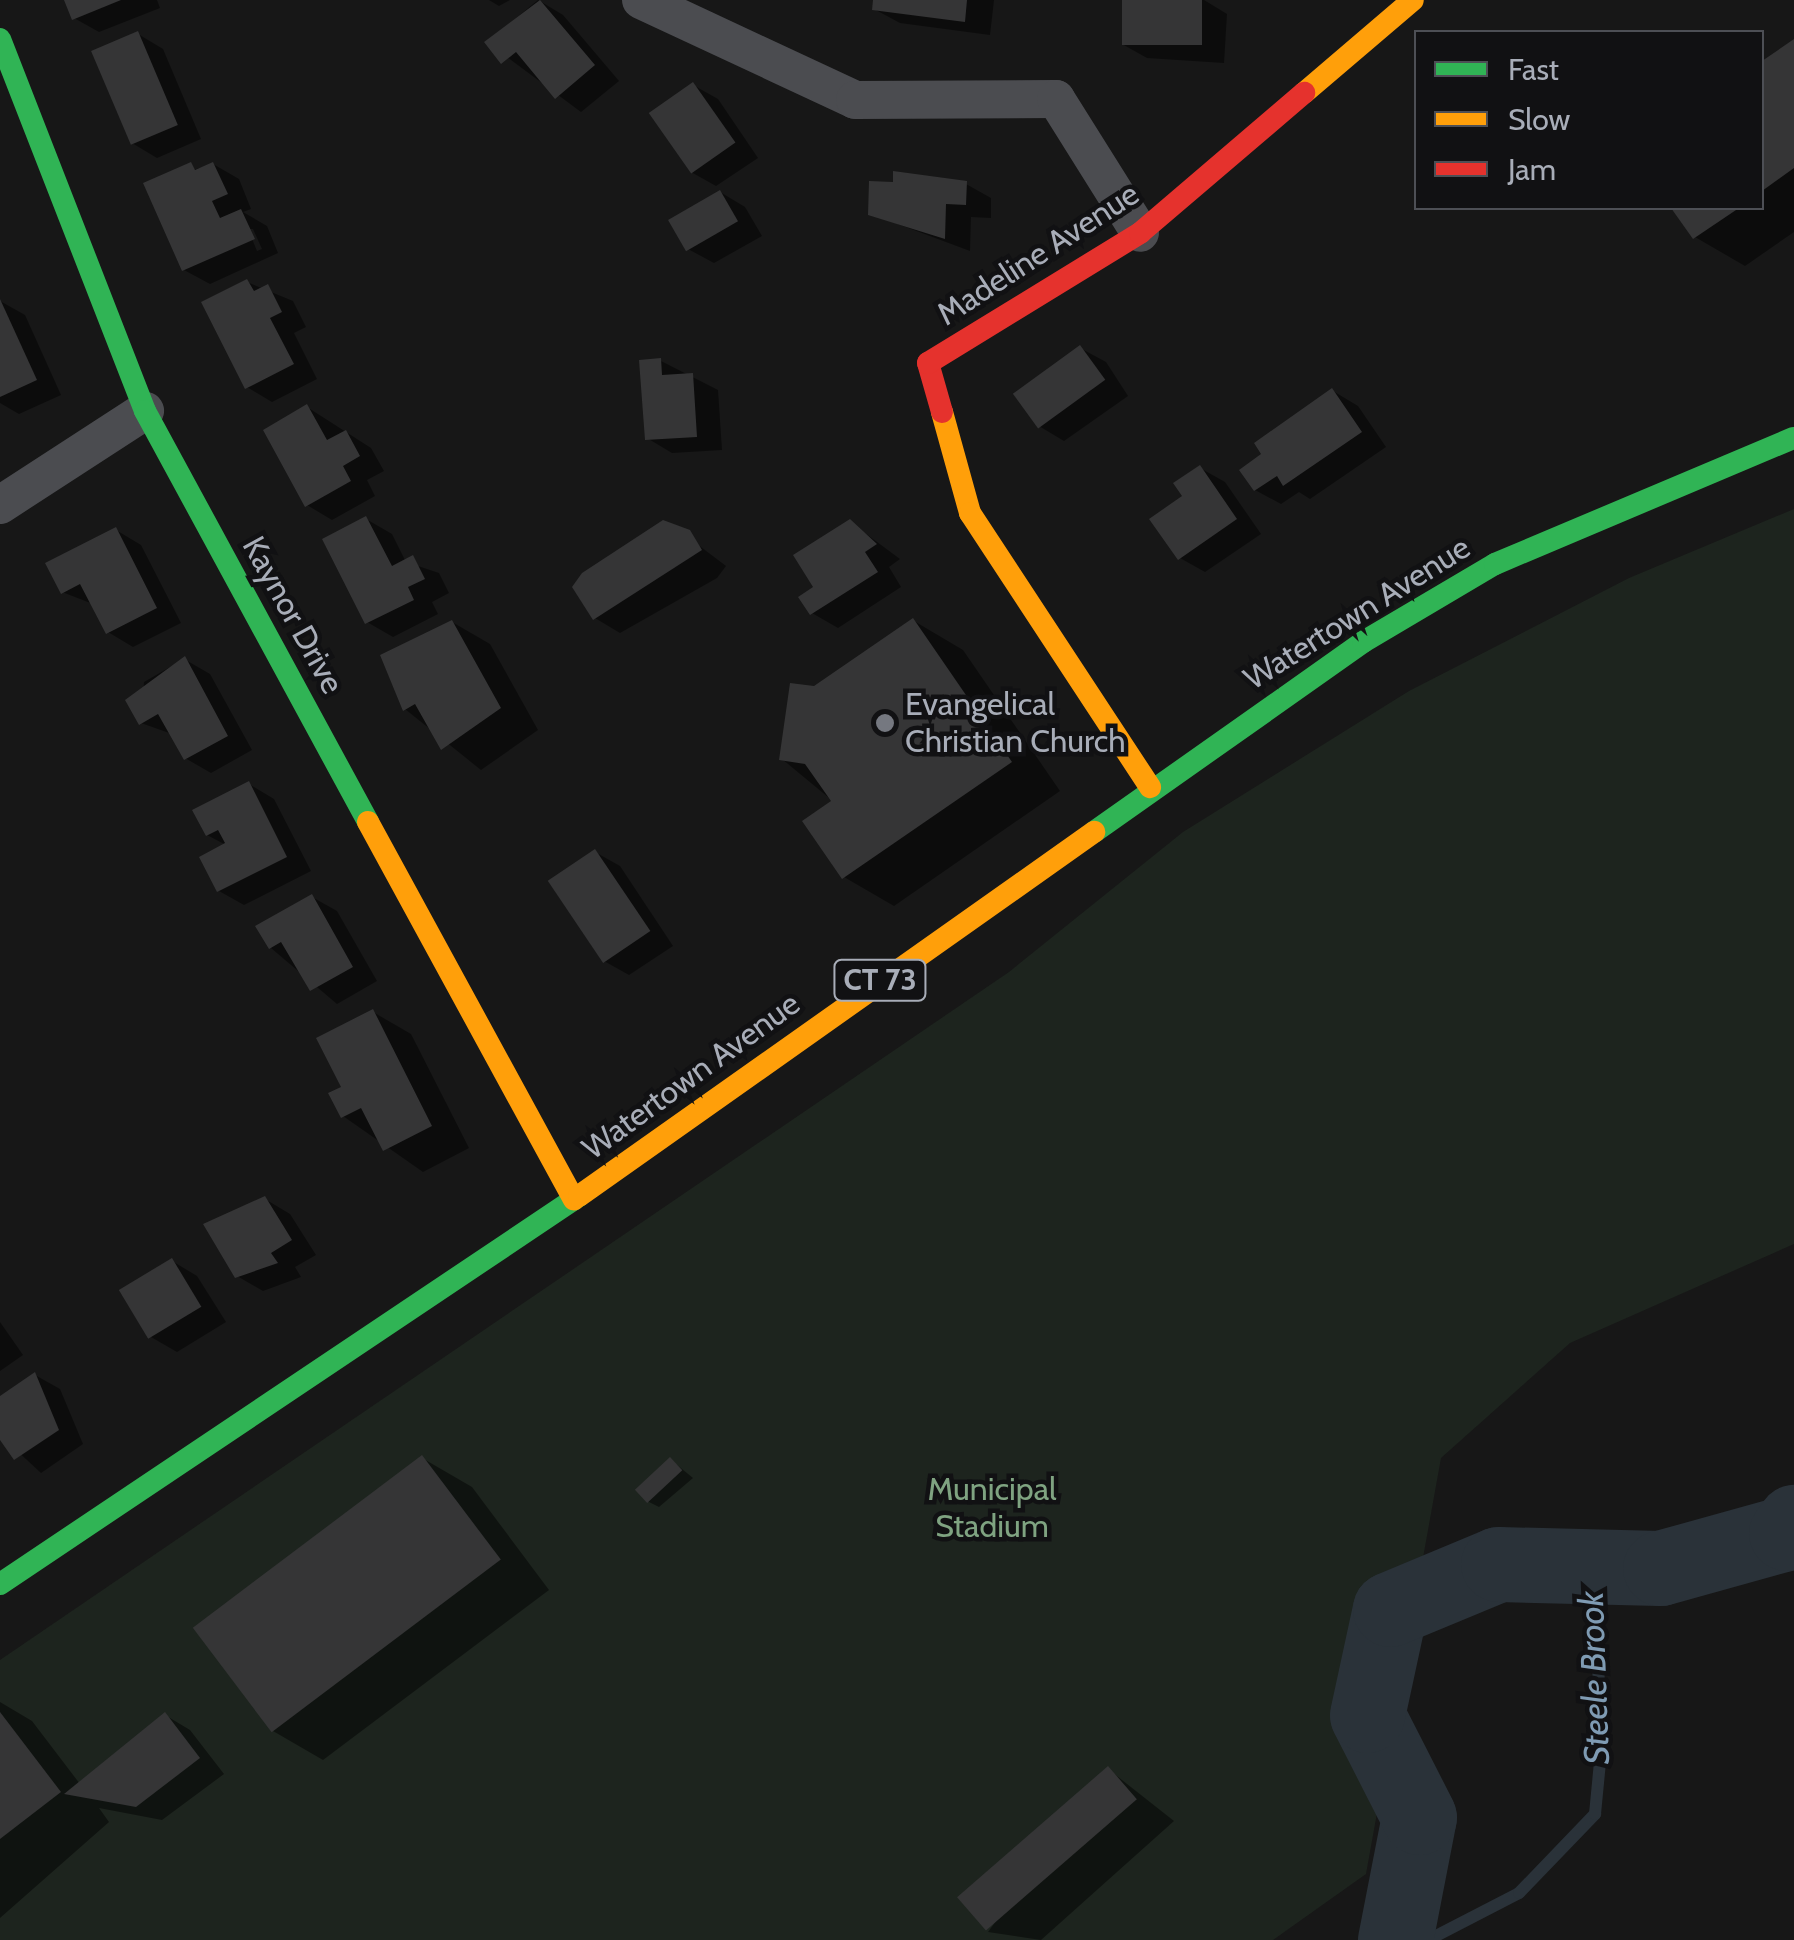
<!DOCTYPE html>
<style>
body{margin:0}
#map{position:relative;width:1794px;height:1940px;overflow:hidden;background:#171717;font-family:Cabin,sans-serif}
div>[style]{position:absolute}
.green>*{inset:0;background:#1d241e}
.shadow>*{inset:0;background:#0007}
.stream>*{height:12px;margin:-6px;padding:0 6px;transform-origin:6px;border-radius:6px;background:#2a3239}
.river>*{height:75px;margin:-37.5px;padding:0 37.5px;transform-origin:37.5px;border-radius:37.5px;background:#2a3239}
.building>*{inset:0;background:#353536;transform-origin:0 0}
.street>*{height:38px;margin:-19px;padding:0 19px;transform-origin:19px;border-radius:19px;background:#4b4c50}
.fast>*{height:22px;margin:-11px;padding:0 11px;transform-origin:11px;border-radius:11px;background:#30b455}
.slow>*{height:22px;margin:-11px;padding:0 11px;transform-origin:11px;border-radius:11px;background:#ff9f0a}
.jam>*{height:22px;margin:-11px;padding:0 11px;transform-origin:11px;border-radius:11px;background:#e5322d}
.dots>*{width:28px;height:28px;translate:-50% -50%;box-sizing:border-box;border:5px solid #111113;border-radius:50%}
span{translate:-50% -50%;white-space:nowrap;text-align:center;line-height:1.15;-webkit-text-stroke:9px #111113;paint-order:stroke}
.shield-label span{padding:2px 8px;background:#111113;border:2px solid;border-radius:8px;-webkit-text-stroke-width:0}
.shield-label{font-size:30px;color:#a8adb8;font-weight:700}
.street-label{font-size:32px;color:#a8adb8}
.poi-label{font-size:32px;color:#a8adb8}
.left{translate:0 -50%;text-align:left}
.park-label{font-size:32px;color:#7fa381}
.water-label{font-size:35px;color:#7f9bb3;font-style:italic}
.legend{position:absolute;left:1414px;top:30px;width:350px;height:180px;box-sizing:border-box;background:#111113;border:2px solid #4d4f55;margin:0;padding:12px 18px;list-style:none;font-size:30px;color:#a8adb8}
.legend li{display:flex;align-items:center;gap:20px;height:50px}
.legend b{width:50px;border:2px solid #4d4f55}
</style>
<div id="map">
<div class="green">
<div style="clip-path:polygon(1794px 509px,1794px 1244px,1570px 1343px,1441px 1458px,1366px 1874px,1273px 1940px,0 1940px,0 1660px,1009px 972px,1183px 832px,1409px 691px,1629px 578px)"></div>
</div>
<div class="shadow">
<div style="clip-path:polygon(66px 0,157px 0,160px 8px,99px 32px,74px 18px)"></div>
<div style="clip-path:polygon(489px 0,510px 0,499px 6px)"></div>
<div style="clip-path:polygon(538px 0,563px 15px,619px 81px,581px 112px,487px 42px)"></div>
<div style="clip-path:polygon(875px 0,994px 0,990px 35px,900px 23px,874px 9px)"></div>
<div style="clip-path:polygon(1124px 0,1204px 0,1227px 14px,1224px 63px,1147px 58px,1122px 44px)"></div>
<div style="clip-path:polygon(138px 34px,163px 49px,201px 139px,157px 158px,132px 143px)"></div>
<div style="clip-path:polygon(1794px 42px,1794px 232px,1745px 266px,1695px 237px,1674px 208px,1762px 208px,1762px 65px)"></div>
<div style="clip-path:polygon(693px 85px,718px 99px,758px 158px,716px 186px,691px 172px)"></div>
<div style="clip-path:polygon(evenodd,213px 164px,239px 179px,251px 209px,243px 212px,267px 226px,278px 253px,210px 284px,184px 270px,146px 184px,213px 164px,248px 229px,253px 229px,262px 249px,257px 251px,248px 229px)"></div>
<div style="clip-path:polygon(966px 184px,991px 198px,991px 218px,971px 217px,970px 251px,871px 214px)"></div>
<div style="clip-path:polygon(720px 192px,745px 207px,762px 236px,714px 263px,688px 249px)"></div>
<div style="clip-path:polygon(247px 282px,293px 301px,306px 327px,294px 333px,317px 379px,272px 402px,247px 387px)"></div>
<div style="clip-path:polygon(0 301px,25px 315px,61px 395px,19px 414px,0 403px)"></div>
<div style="clip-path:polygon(1080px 348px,1106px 362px,1128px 396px,1064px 441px,1039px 426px)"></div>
<div style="clip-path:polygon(661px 361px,718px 390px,722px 450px,672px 453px,647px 438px)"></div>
<div style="clip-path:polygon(1333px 391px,1358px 406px,1386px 447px,1310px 499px,1299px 492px,1281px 504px,1255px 490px,1265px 455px)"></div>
<div style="clip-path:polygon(307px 407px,371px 448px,384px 471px,367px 480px,375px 496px,332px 520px,307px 505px)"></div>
<div style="clip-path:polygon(1200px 468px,1225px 482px,1261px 534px,1205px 572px,1180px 558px,1185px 496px)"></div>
<div style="clip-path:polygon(366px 519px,392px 534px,406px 562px,439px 573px,449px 593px,432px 602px,438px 614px,393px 637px,367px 622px)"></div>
<div style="clip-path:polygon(850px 522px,900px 559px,889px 567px,901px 587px,838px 628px,812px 613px)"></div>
<div style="clip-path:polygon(116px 530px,141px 545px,181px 623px,133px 647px,108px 632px,93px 604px,62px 592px)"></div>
<div style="clip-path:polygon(689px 538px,726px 566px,717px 578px,620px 633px,595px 618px)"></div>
<div style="clip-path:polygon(914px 621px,963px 650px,1060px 791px,894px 906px,844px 877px,834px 802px,782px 759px,814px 689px)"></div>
<div style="clip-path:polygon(452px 622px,490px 644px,538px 730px,481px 770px,405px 709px)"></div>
<div style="clip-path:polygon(184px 659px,210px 674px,252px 750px,211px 773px,185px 758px,172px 734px,141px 723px,144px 682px)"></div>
<div style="clip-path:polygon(249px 784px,274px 799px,311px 871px,244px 905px,219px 891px,226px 845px,207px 835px)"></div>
<div style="clip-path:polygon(595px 852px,620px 866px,673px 946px,629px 975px,604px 961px)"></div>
<div style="clip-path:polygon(312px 897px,337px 911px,377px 981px,337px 1004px,271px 948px)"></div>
<div style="clip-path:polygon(373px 1012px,411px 1034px,469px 1148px,423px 1172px,343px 1116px)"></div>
<div style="clip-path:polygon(265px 1199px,290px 1214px,316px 1255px,295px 1267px,301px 1277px,263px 1291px,237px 1276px)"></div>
<div style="clip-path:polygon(172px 1261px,197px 1276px,226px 1322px,177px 1352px,151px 1337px)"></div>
<div style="clip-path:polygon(0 1322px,23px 1355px,0 1371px)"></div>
<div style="clip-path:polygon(35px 1375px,60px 1389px,83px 1444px,41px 1473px,0 1435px,0 1399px)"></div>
<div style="clip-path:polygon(422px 1458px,472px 1487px,549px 1590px,323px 1760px,273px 1731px)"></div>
<div style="clip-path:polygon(671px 1460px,693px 1478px,659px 1507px,647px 1501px)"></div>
<div style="clip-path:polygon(0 1702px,32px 1721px,80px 1784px,165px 1715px,190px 1730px,224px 1774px,162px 1820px,99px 1808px,109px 1822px,0 1918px)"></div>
<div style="clip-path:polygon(1108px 1769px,1174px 1821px,1041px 1940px,988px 1932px)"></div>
</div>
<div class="stream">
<div style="left:1428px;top:1940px;width:102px;rotate:-27.3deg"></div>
<div style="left:1519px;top:1893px;width:110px;rotate:-46.1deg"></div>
<div style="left:1595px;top:1814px;width:83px;rotate:-84.5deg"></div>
<div style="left:1603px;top:1731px;width:162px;rotate:-94.6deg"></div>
</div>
<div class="river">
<div style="left:1395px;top:1940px;width:125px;rotate:-79deg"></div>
<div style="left:1419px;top:1817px;width:114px;rotate:-117deg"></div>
<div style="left:1367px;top:1715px;width:108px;rotate:-77.8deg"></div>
<div style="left:1390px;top:1609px;width:117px;rotate:-22.6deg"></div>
<div style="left:1498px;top:1564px;width:162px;rotate:1.4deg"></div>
<div style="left:1660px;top:1568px;width:131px;rotate:-15.5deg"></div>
<div style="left:1786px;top:1533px;width:14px;rotate:-54deg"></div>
</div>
<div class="building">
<div style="clip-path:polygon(64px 0,121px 0,72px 20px)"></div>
<div style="clip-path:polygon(540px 0,595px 65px,555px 99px,516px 52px,501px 64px,484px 42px)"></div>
<div style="clip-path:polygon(873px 0,967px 0,965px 22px,872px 10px)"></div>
<div style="left:1122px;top:0;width:80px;height:45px"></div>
<div style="left:138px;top:31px;width:102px;height:51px;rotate:67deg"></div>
<div style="clip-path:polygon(1794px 39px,1794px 168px,1762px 191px,1762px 61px)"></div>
<div style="left:693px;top:82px;width:74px;height:54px;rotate:55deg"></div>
<div style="clip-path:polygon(191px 162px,195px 170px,213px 162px,228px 194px,212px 201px,220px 218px,241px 209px,255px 239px,182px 271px,143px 183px)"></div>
<div style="clip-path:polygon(893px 171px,967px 181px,966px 205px,946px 204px,945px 239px,868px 215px,869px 181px,893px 182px)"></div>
<div style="left:720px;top:190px;width:36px;height:60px;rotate:60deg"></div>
<div style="clip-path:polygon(1671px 208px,1739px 208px,1693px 239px)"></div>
<div style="clip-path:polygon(247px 279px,254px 291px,268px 284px,282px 312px,270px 318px,294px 364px,245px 389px,201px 302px)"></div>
<div style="clip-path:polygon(0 299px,37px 380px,0 397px)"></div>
<div style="left:1080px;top:345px;width:43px;height:83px;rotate:54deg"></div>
<div style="clip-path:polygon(661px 358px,662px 375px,693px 373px,697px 437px,645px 440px,639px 360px)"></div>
<div style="clip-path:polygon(1332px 388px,1362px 432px,1283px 486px,1277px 476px,1254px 491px,1239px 470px,1261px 454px,1254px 443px)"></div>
<div style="clip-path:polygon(307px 404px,327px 440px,346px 430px,360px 456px,343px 466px,351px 481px,305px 507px,263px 430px)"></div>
<div style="clip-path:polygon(1200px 465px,1237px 519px,1178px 560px,1149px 519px,1182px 496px,1173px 483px)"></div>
<div style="clip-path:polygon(366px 516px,392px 566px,413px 555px,425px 579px,408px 587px,414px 600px,365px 624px,322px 539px)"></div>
<div style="clip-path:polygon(850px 519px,877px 544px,865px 552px,878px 572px,810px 615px,798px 597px,813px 587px,793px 555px)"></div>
<div style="clip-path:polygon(663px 520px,690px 530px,702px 550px,593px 620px,572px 587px,582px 573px)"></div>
<div style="clip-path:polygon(116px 527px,157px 608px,106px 634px,80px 584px,61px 594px,45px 563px)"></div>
<div style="clip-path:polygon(913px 618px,1012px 762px,842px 879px,802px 821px,831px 801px,805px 764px,779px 760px,790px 683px,814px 686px)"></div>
<div style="clip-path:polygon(452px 620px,501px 708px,441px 750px,415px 704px,403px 711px,380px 655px)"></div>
<div style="clip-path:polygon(185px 656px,228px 736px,184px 760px,158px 714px,139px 725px,125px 700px)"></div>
<div style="clip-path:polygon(249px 781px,287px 857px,217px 892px,199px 857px,225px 843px,218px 830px,206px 836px,192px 810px)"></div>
<div style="left:595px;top:849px;width:99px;height:57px;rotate:56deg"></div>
<div style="clip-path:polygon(312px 894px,353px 967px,310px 991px,281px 942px,269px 949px,255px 926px)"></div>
<div style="clip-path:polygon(373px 1009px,432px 1126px,383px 1151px,361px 1108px,341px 1118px,328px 1093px,341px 1087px,316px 1038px)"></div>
<div style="clip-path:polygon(265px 1196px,292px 1240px,271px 1253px,278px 1263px,235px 1278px,203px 1224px)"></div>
<div style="left:172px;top:1258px;width:57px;height:62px;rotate:59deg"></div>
<div style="clip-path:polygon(35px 1372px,59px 1430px,14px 1460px,0 1440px,0 1396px)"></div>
<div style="left:422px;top:1455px;width:131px;height:287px;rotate:53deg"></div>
<div style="left:670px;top:1457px;width:18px;height:48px;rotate:47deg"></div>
<div style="clip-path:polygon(0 1712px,61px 1792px,0 1839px)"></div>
<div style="clip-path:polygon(165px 1712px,200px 1758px,136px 1807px,64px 1794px)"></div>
<div style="left:1108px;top:1766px;width:44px;height:200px;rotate:49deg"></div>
</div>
<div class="street">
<div style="left:641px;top:0;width:236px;rotate:25deg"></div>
<div style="left:855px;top:100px;width:201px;rotate:-0.3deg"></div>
<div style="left:1056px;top:99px;width:158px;rotate:57.9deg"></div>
<div style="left:0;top:505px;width:173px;rotate:-33deg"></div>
</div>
<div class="fast">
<div style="left:0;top:39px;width:399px;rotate:68.7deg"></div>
<div style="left:145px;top:411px;width:468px;rotate:61.5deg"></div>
<div style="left:1094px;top:832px;width:329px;rotate:-35.2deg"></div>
<div style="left:1363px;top:642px;width:153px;rotate:-30.6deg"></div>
<div style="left:1495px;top:564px;width:324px;rotate:-22.9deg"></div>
<div style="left:0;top:1584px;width:697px;rotate:-33.83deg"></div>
</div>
<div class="slow">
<div style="left:1304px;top:93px;width:143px;rotate:-40.5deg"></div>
<div style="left:942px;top:412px;width:105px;rotate:74.5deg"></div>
<div style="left:970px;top:513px;width:328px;rotate:56.7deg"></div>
<div style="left:368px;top:822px;width:430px;rotate:61.4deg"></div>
<div style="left:579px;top:1196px;width:631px;rotate:-35.25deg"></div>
</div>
<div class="jam">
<div style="left:942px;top:412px;width:51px;rotate:-105.9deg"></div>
<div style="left:928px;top:363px;width:249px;rotate:-31.5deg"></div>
<div style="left:1140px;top:233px;width:216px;rotate:-40.5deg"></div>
</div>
<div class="dots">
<div style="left:885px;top:723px;background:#757880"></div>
</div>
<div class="shield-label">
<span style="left:880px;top:980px">CT 73</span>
</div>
<div class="street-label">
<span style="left:1038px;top:254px;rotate:-33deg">Madeline Avenue</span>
<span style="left:1357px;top:613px;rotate:-32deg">Watertown Avenue</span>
<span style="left:293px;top:615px;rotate:61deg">Kaynor Drive</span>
<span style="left:691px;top:1076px;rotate:-36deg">Watertown Avenue</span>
</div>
<div class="poi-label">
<span class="left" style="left:905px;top:723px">Evangelical<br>Christian Church</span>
</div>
<div class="park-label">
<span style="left:992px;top:1508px">Municipal<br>Stadium</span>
</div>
<div class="water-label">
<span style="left:1594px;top:1678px;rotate:-92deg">Steele Brook</span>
</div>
<ul class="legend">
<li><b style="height:12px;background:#30b455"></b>Fast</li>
<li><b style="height:12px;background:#ff9f0a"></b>Slow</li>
<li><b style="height:12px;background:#e5322d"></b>Jam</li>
</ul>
</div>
